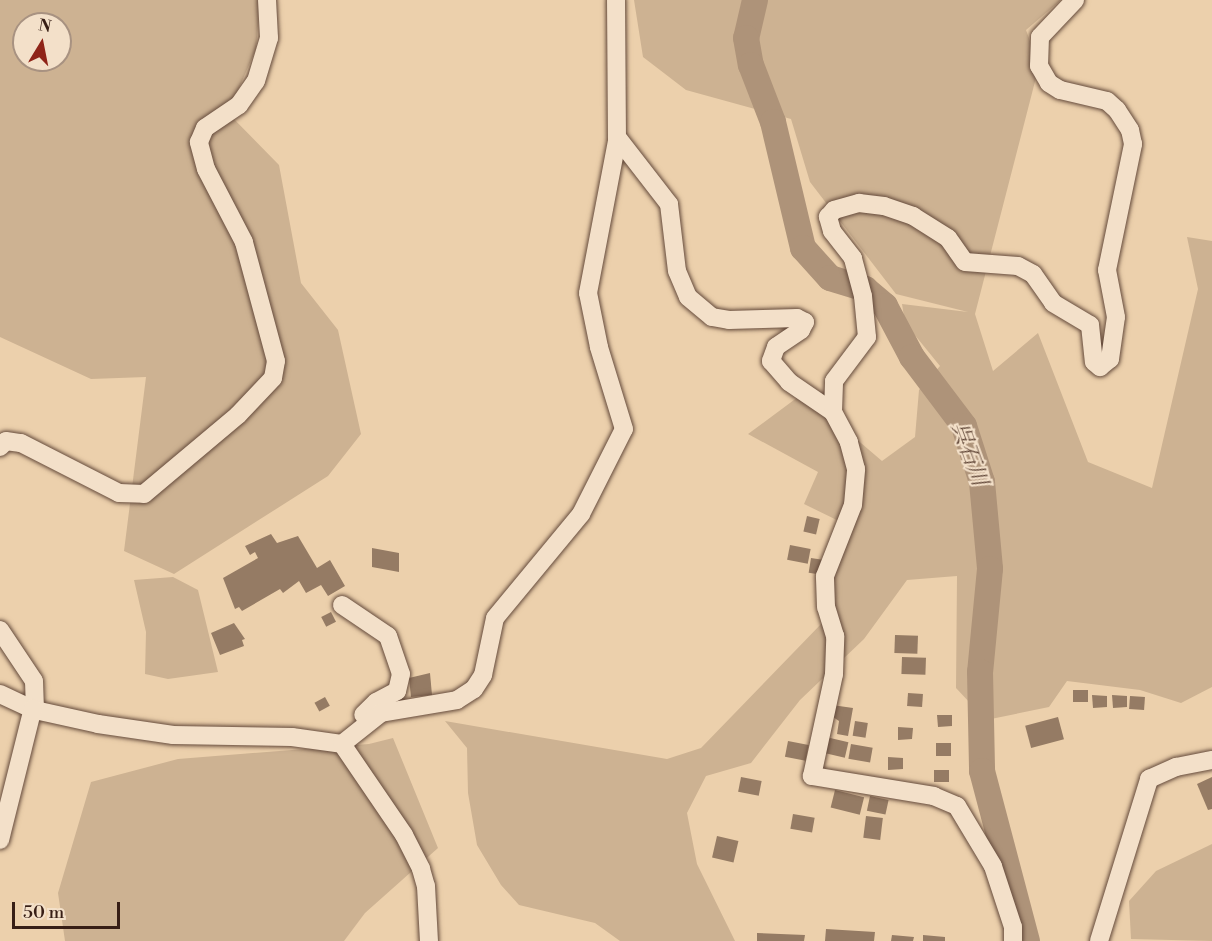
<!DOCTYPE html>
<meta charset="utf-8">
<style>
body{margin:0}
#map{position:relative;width:1212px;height:941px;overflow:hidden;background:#ecd0ac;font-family:"Libre Bodoni","Noto Serif JP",serif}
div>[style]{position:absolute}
.green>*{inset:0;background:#cdb292}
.river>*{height:26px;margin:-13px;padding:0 13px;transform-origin:13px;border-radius:13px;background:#ae9379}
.building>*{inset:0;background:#957b64;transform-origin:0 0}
.roads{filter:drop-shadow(0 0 2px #644a3b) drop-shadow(0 0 2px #644a3b)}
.minor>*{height:18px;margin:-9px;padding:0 9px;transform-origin:9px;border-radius:9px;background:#f3e0c9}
span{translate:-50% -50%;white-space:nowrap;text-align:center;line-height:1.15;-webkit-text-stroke:4.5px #f3e0c9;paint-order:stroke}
.water-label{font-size:22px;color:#614738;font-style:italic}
.north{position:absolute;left:12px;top:12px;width:60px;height:60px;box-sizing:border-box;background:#f3e0c9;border:2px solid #a89281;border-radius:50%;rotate:10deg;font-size:16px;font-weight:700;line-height:24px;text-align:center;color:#371e15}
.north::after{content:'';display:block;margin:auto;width:21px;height:27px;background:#8f2418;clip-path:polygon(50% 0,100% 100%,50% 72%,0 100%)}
.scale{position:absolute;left:12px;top:902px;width:108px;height:27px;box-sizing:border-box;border:3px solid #371e15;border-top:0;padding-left:8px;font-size:18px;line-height:21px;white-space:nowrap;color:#371e15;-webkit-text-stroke:4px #f3e0c9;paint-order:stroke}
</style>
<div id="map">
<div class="green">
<div style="clip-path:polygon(evenodd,0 0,260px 0,256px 49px,228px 113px,279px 165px,301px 283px,338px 330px,361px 434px,328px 476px,174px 574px,124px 551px,146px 377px,91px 379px,0 337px,0 0,24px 24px,60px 24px,60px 60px,24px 60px,24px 24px)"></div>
<div style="clip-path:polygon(634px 0,1061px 0,1026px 30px,1039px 66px,975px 314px,993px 371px,1038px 333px,1088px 462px,1152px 488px,1198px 289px,1187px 237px,1212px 241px,1212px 687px,1181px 703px,1140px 690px,1067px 681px,1049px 707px,986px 720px,956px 688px,957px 576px,907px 580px,864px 639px,800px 700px,751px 763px,706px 776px,687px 813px,697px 864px,735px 941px,620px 941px,595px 923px,519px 905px,501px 885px,477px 845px,468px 793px,467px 748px,445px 721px,667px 759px,701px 748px,823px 622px,845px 524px,804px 504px,818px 472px,748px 434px,798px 397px,841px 426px,882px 461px,915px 437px,919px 390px,940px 366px,905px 323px,902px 304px,968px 312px,896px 294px,810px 182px,791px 119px,686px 90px,643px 57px)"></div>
<div style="clip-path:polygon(173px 577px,198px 590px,218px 672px,168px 679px,145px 674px,146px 632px,134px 580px)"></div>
<div style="clip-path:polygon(393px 738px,438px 848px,365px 913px,344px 941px,65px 941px,58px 893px,91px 782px,178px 759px,369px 744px)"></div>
<div style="clip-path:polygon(1212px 844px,1212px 941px,1131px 939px,1129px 901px,1156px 871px)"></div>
</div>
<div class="river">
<div style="left:755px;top:0;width:39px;rotate:103deg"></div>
<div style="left:746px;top:38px;width:27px;rotate:80deg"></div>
<div style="left:751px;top:65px;width:61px;rotate:68.9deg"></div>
<div style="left:773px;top:122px;width:130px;rotate:76.6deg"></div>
<div style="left:803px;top:248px;width:40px;rotate:48deg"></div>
<div style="left:830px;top:278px;width:37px;rotate:17deg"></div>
<div style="left:865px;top:289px;width:26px;rotate:40deg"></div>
<div style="left:885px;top:306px;width:58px;rotate:62.1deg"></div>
<div style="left:912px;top:357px;width:86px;rotate:53deg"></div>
<div style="left:964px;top:426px;width:59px;rotate:72.2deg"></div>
<div style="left:982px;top:482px;width:87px;rotate:84.7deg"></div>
<div style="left:990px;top:569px;width:103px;rotate:95.5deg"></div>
<div style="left:980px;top:672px;width:99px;rotate:88.8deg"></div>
<div style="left:982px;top:771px;width:176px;rotate:75.2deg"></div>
</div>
<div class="building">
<div style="left:807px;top:516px;width:13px;height:16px;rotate:13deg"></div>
<div style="clip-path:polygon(271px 534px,277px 543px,298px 536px,317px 568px,330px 560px,345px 586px,328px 596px,321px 585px,306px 593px,299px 581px,283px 593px,280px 589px,242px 611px,239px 607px,235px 609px,223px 578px,258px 558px,255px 552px,250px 555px,245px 546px)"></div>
<div style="left:790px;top:545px;width:21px;height:15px;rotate:11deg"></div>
<div style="clip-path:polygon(372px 548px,399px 553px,399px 572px,372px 567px)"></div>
<div style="left:811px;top:558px;width:13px;height:15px;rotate:9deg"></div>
<div style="left:331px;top:612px;width:11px;height:11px;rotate:63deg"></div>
<div style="clip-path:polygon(234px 623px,245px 639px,242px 640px,244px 646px,220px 655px,211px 633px)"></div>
<div style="left:895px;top:635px;width:23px;height:18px;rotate:2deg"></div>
<div style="left:902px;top:657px;width:24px;height:17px;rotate:2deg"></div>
<div style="clip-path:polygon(430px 673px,432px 695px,411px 697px,409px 678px)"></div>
<div style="left:1073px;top:690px;width:15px;height:12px"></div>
<div style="left:908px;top:693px;width:15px;height:13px;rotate:4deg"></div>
<div style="clip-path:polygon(1092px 695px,1107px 696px,1107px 707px,1093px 708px)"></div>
<div style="clip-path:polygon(1112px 695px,1127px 696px,1127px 707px,1113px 708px)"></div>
<div style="left:1130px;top:696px;width:15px;height:13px;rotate:4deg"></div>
<div style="left:325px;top:697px;width:10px;height:12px;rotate:61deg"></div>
<div style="clip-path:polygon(832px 705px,853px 708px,848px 736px,837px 734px,839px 721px,833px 717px)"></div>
<div style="clip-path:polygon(937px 715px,952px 715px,952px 726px,938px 727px)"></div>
<div style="left:1058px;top:717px;width:23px;height:34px;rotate:75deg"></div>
<div style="left:855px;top:721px;width:13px;height:15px;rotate:9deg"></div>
<div style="clip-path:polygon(898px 727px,913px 728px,912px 739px,898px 740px)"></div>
<div style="left:826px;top:737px;width:23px;height:16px;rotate:13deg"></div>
<div style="left:788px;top:741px;width:21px;height:16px;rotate:11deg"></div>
<div style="left:936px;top:743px;width:15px;height:13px"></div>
<div style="left:851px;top:744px;width:22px;height:15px;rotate:10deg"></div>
<div style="clip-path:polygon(888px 757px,903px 758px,903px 769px,888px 770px)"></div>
<div style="left:934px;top:770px;width:15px;height:12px"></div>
<div style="left:741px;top:777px;width:21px;height:15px;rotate:11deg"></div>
<div style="clip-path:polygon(1212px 777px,1212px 809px,1208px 810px,1197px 784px)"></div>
<div style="left:835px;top:790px;width:30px;height:18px;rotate:14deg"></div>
<div style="left:870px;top:796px;width:19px;height:15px;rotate:12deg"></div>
<div style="left:793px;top:814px;width:22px;height:15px;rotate:10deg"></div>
<div style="left:866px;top:816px;width:17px;height:22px;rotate:7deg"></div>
<div style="left:717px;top:836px;width:22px;height:22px;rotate:13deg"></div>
<div style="clip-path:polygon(826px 929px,875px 932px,874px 941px,825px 941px)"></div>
<div style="clip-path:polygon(757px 933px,805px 935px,804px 941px,757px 941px)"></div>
<div style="clip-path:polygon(892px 935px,914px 937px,913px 941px,891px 941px)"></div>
<div style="clip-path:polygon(923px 935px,945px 937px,945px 941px,923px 941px)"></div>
</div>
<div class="roads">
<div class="minor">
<div style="left:617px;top:137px;width:85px;rotate:52.2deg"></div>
<div style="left:669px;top:204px;width:67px;rotate:83.2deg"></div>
<div style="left:677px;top:271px;width:28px;rotate:67deg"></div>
<div style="left:688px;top:297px;width:31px;rotate:40deg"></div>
<div style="left:712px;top:317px;width:17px;rotate:10deg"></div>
<div style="left:729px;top:320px;width:68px;rotate:-1.7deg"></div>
<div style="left:797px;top:318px;width:9px;rotate:27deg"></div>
<div style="left:805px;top:322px;width:9px;rotate:117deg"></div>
<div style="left:801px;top:330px;width:30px;rotate:146deg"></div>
<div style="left:776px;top:347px;width:15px;rotate:110deg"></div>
<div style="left:771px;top:361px;width:28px;rotate:49deg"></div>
<div style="left:789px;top:382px;width:53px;rotate:34.3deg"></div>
<div style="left:0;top:447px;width:8px;rotate:-45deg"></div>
<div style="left:6px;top:441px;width:15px;rotate:8deg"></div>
<div style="left:21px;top:443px;width:110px;rotate:27deg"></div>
<div style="left:119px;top:493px;width:25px;rotate:2deg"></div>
<div style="left:144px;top:494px;width:123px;rotate:-40deg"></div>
<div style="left:238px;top:415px;width:51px;rotate:-46.6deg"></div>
<div style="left:273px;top:378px;width:17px;rotate:-80deg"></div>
<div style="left:276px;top:361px;width:123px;rotate:-105.1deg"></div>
<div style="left:244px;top:242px;width:82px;rotate:-117.5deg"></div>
<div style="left:206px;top:169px;width:28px;rotate:-105deg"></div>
<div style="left:199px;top:142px;width:15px;rotate:-67deg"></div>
<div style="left:205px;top:128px;width:41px;rotate:-34.1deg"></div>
<div style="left:239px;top:105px;width:29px;rotate:-55deg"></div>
<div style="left:256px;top:81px;width:45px;rotate:-73.2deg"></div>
<div style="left:269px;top:38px;width:38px;rotate:-93deg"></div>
<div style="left:342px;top:605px;width:55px;rotate:34deg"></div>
<div style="left:388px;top:636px;width:40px;rotate:71.1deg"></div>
<div style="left:401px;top:674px;width:17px;rotate:103deg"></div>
<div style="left:397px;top:691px;width:24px;rotate:152deg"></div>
<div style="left:376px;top:702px;width:18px;rotate:135deg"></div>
<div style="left:0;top:630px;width:61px;rotate:56.3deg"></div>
<div style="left:34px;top:681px;width:29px;rotate:88deg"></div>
<div style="left:0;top:694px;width:38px;rotate:25deg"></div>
<div style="left:35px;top:710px;width:65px;rotate:12.5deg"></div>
<div style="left:98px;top:724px;width:76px;rotate:8.3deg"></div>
<div style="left:173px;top:735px;width:119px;rotate:1deg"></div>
<div style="left:292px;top:737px;width:50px;rotate:8deg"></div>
<div style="left:342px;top:744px;width:50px;rotate:-38.5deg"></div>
<div style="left:381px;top:713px;width:77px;rotate:-9.7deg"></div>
<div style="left:457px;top:700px;width:20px;rotate:-33deg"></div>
<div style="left:474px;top:689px;width:17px;rotate:-57deg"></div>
<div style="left:483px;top:675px;width:58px;rotate:-78.1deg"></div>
<div style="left:495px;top:618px;width:135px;rotate:-50.4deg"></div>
<div style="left:581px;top:514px;width:95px;rotate:-63.2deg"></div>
<div style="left:624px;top:429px;width:86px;rotate:-107deg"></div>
<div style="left:599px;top:347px;width:55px;rotate:-101.5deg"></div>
<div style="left:588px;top:293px;width:155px;rotate:-79.2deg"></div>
<div style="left:617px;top:141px;width:141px;rotate:-90.4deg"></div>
<div style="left:342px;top:744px;width:110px;rotate:55.7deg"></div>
<div style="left:404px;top:835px;width:38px;rotate:63deg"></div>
<div style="left:421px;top:869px;width:18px;rotate:74deg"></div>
<div style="left:426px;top:886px;width:55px;rotate:86.9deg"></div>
<div style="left:0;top:840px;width:136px;rotate:-76deg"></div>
<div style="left:1013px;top:941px;width:14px;rotate:-90deg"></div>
<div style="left:1013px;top:927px;width:64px;rotate:-108.2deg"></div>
<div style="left:993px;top:866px;width:70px;rotate:-121deg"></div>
<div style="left:957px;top:806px;width:25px;rotate:-157deg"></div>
<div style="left:934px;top:796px;width:124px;rotate:-170.7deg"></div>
<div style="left:812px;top:776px;width:104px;rotate:-77.8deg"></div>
<div style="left:834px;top:674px;width:38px;rotate:-88deg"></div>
<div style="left:835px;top:636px;width:30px;rotate:-107deg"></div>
<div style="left:826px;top:607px;width:31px;rotate:-92deg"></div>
<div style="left:825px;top:576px;width:76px;rotate:-68.5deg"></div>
<div style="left:853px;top:505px;width:36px;rotate:-85deg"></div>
<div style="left:856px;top:469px;width:28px;rotate:-105deg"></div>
<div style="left:849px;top:442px;width:34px;rotate:-118deg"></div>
<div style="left:833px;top:412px;width:31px;rotate:-88deg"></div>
<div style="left:834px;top:381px;width:55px;rotate:-53.1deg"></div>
<div style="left:867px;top:337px;width:41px;rotate:-95.6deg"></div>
<div style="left:863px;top:296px;width:39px;rotate:-105deg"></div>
<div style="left:853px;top:258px;width:34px;rotate:-128deg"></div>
<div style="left:832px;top:231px;width:15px;rotate:-106deg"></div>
<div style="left:828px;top:217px;width:9px;rotate:-49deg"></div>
<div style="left:834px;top:210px;width:26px;rotate:-16deg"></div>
<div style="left:859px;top:203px;width:25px;rotate:7deg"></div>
<div style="left:884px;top:206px;width:31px;rotate:19deg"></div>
<div style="left:913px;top:216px;width:41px;rotate:32.2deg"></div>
<div style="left:948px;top:238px;width:29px;rotate:55deg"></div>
<div style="left:965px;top:262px;width:53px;rotate:4.3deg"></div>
<div style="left:1018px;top:266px;width:17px;rotate:28deg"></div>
<div style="left:1033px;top:274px;width:35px;rotate:55deg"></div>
<div style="left:1053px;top:303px;width:43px;rotate:30.7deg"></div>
<div style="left:1090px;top:325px;width:37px;rotate:84deg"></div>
<div style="left:1094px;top:362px;width:8px;rotate:40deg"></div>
<div style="left:1100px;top:367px;width:13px;rotate:-39deg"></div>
<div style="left:1110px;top:359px;width:42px;rotate:-81.9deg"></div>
<div style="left:1116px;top:317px;width:48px;rotate:-100.8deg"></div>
<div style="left:1107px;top:270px;width:129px;rotate:-78.3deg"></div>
<div style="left:1133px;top:144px;width:14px;rotate:-102deg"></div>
<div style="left:1130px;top:130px;width:24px;rotate:-123deg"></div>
<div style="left:1117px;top:110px;width:13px;rotate:-138deg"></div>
<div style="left:1107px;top:101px;width:48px;rotate:-166.8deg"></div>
<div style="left:1060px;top:90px;width:13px;rotate:-148deg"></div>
<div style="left:1049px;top:83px;width:20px;rotate:-120deg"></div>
<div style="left:1039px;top:66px;width:29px;rotate:-88deg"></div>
<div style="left:1040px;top:37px;width:51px;rotate:-46.6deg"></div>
<div style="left:1099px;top:941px;width:170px;rotate:-72.8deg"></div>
<div style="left:1149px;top:779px;width:30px;rotate:-24deg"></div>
<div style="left:1176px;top:767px;width:37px;rotate:-11deg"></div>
</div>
</div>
<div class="water-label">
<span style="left:969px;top:454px;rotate:70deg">呉石川</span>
</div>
<div class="north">N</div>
<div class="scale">50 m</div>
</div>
